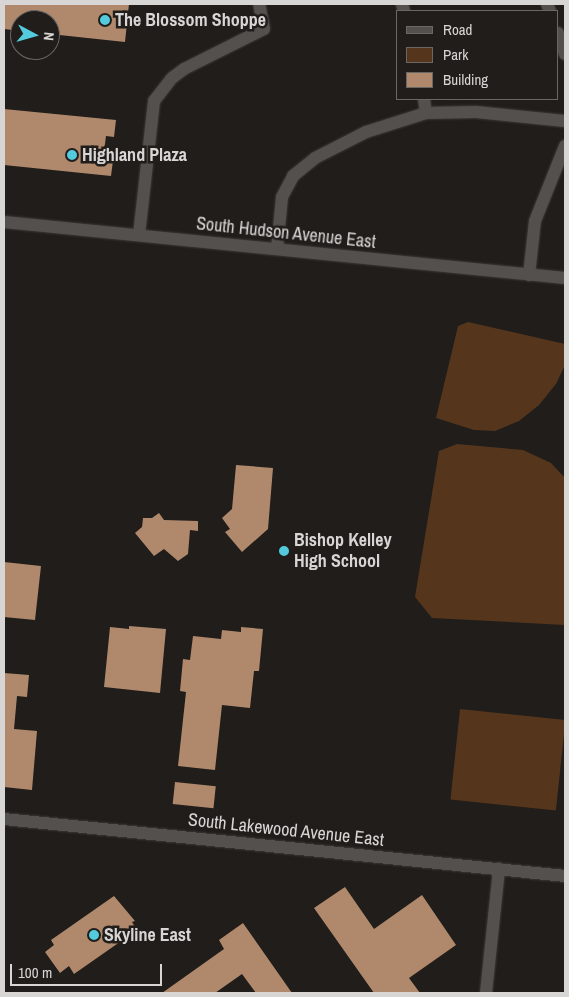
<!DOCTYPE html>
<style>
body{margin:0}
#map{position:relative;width:569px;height:997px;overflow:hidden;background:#201d1a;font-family:"Archivo Narrow",sans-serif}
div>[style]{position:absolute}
.green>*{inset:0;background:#55361c;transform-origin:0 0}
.building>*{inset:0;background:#b0896c;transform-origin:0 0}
.roads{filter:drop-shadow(0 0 1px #3b3937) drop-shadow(0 0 1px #3b3937)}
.minor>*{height:12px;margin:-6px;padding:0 6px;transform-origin:6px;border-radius:6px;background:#54504d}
.dots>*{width:14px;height:14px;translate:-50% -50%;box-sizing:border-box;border:2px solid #201d1a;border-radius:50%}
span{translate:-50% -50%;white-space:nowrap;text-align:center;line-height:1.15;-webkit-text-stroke:5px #201d1a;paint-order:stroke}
.poi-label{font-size:18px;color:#d8d6d4;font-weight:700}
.left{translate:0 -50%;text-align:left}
.street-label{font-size:18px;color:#d8d6d4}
.frame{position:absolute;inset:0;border:5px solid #d8d6d4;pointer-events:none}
.legend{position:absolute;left:396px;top:10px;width:162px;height:90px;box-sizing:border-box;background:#201d1a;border:1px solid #6a6764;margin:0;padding:6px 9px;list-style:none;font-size:15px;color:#d8d6d4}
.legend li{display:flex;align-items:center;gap:10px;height:25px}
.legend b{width:25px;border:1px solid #6a6764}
.north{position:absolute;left:10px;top:10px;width:50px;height:50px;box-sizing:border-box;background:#201d1a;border:1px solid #6a6764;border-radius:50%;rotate:96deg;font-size:14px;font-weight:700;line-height:20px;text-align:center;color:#d8d6d4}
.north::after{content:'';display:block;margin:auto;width:18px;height:22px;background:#53cbdc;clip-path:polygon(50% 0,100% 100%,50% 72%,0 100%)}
.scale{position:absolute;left:10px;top:964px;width:152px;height:22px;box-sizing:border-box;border:2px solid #d8d6d4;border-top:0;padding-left:6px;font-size:15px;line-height:18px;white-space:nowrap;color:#d8d6d4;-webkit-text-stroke:4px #201d1a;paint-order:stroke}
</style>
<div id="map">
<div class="green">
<div style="clip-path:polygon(468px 322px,565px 344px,565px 365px,556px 384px,539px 405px,519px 421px,495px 431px,474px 430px,436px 418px,458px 326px)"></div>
<div style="clip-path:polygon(457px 444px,523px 450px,551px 463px,565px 478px,565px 625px,432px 618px,415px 597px,439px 451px)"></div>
<div style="left:460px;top:709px;width:106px;height:91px;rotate:6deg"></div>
</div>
<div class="building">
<div style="clip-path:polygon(4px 4px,129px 4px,125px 42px,50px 34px,50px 20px,20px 20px,20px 31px,4px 29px)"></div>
<div style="clip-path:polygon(4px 109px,116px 120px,114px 137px,106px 136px,104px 152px,114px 153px,111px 176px,4px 165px)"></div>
<div style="clip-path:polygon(236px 465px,273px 468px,268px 529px,242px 552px,225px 532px,230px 529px,222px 518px,232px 509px)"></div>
<div style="clip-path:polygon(159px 513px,164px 520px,198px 521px,198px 531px,190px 530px,188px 554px,178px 561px,164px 549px,154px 556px,135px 533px,142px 527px,143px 518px,152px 518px)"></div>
<div style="clip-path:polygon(4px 562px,41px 566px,35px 620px,4px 617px)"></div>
<div style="clip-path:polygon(129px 626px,166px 629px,160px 693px,104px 687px,110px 627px,129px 629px)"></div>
<div style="clip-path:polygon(241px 627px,263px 629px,259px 671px,254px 671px,250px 708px,222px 705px,215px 770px,178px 766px,186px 692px,180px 691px,183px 659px,190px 660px,193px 636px,221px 639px,222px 630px,241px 632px)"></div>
<div style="clip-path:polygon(4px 673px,29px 675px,27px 697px,17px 696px,14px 729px,37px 731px,32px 790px,4px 787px)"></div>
<div style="left:175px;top:782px;width:41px;height:22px;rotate:6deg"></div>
<div style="clip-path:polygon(345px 887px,374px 929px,422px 895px,456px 945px,409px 978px,420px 993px,374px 993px,314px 908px)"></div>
<div style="clip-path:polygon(114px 896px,135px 921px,132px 922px,137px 930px,74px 974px,69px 966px,60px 973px,45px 952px,54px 945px,51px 940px)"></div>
<div style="clip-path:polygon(243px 923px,292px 993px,256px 993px,242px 974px,215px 993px,162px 993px,224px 949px,219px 940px)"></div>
</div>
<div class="roads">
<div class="minor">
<div style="left:402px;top:4px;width:7px;rotate:74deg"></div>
<div style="left:547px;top:4px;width:8px;rotate:67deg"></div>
<div style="left:558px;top:33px;width:22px;rotate:72deg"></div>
<div style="left:424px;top:99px;width:14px;rotate:82deg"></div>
<div style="left:4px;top:222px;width:564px;rotate:5.7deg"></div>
<div style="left:139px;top:235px;width:135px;rotate:-83.6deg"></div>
<div style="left:154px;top:101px;width:29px;rotate:-52deg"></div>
<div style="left:172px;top:78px;width:15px;rotate:-37deg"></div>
<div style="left:184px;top:69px;width:89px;rotate:-26.6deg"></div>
<div style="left:264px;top:29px;width:25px;rotate:-101deg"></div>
<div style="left:277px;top:249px;width:52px;rotate:-84.5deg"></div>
<div style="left:282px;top:197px;width:24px;rotate:-62deg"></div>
<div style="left:293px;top:176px;width:28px;rotate:-39deg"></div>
<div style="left:315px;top:158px;width:57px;rotate:-27deg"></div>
<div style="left:366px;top:132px;width:63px;rotate:-17.6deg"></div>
<div style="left:426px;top:113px;width:50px;rotate:-1.1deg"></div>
<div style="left:476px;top:112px;width:89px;rotate:5.8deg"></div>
<div style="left:529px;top:275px;width:54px;rotate:-83.7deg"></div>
<div style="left:535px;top:221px;width:81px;rotate:-68.2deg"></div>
<div style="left:4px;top:819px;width:564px;rotate:5.8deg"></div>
<div style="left:486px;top:993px;width:125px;rotate:-84deg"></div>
</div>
</div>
<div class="dots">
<div style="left:105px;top:20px;background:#53cbdc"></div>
<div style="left:72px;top:155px;background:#53cbdc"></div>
<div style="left:284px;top:551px;background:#53cbdc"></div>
<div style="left:94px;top:935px;background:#53cbdc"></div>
</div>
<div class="poi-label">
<span class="left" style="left:115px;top:20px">The Blossom Shoppe</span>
<span class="left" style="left:82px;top:155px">Highland Plaza</span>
<span class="left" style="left:294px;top:551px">Bishop Kelley<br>High School</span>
<span class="left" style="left:104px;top:935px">Skyline East</span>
</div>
<div class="street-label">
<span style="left:286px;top:233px;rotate:6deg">South Hudson Avenue East</span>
<span style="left:286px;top:830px;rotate:6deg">South Lakewood Avenue East</span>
</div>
<div class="frame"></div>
<ul class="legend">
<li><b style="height:6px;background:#54504d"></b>Road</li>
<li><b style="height:14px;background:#55361c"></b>Park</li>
<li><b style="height:14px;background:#b0896c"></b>Building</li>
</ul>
<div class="north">N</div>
<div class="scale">100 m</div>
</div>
